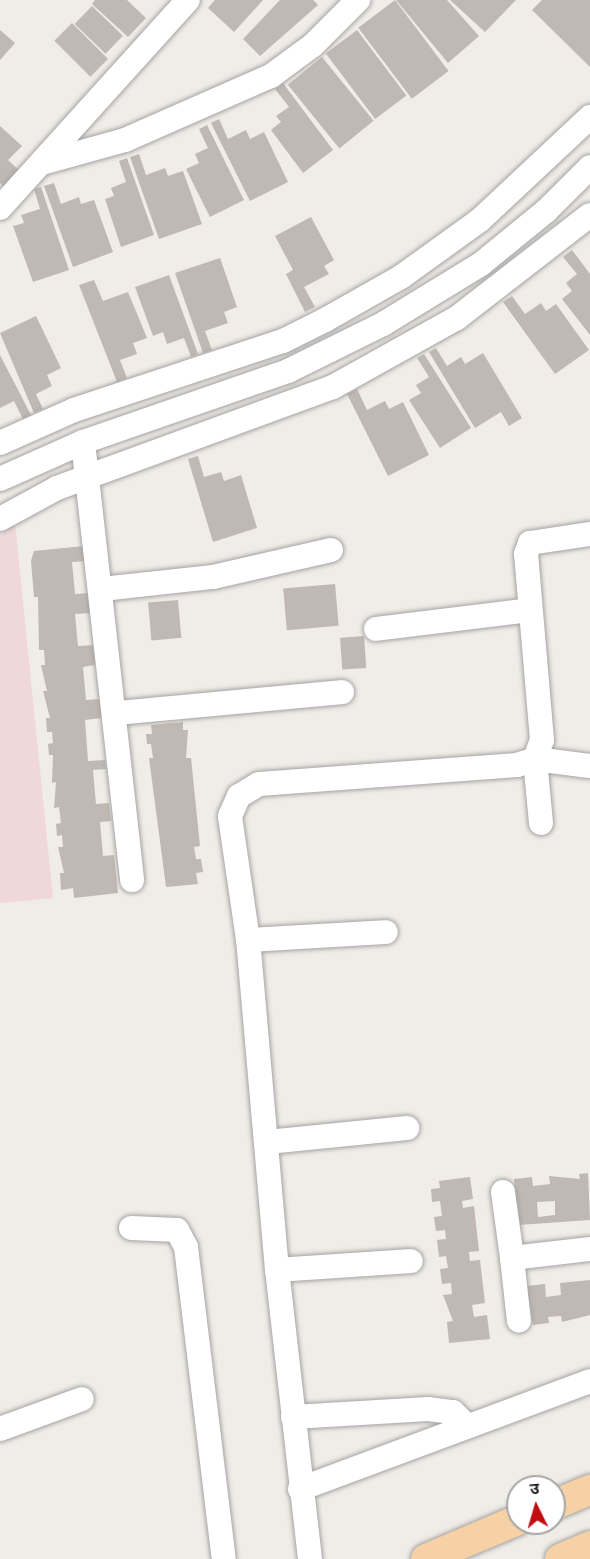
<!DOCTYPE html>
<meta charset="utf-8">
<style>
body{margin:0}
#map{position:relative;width:590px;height:1559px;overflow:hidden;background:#f0ece7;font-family:Jost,"Noto Sans Devanagari",sans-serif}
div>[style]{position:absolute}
.commercial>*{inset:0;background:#efd8d7}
.building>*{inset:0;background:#c0b8b3;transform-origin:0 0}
.roads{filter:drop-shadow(0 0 2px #a4a4a4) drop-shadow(0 0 2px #a4a4a4)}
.minor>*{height:24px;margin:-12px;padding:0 12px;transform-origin:12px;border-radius:12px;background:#fff}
.major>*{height:30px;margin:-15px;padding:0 15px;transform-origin:15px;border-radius:15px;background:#f6d1a6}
span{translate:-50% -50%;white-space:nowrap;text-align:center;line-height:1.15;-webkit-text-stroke:4.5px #fff;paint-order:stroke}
.north{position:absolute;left:506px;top:1475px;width:60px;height:60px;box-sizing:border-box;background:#fff;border:2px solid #a6a6a6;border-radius:50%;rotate:355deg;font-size:16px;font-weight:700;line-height:24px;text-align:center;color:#202020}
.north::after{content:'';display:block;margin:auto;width:21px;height:27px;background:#c20d13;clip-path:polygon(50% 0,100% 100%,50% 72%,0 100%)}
</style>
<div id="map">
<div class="commercial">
<div style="clip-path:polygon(15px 523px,53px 898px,0 903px,0 535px)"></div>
</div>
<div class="building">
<div style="clip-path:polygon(95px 0,127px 0,146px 18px,128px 37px,92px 4px)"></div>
<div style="clip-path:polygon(215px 0,263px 0,234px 32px,208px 8px)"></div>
<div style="clip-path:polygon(280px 0,313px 0,318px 5px,260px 56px,243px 39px)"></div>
<div style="left:395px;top:0;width:89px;height:46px;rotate:53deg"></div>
<div style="clip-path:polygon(396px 0,447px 0,479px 36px,448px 63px)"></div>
<div style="clip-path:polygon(450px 0,516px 0,485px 32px)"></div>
<div style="clip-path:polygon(542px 0,590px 0,590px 67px,532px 10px)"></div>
<div style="left:92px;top:6px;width:43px;height:25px;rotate:44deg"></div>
<div style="left:72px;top:23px;width:51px;height:25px;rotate:45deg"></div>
<div style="clip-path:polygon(0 30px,15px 43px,0 60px)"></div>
<div style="left:357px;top:30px;width:82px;height:39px;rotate:53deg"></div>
<div style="left:322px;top:57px;width:82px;height:44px;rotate:51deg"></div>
<div style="clip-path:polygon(283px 83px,333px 150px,303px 173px,271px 130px,281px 122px,276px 116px,289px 107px,275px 89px)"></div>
<div style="clip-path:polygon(219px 119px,228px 139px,246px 130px,250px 139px,264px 132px,288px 182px,250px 201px,211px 123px)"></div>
<div style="clip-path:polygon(207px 125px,244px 200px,210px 217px,186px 169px,199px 163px,195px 154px,208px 148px,199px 129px)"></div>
<div style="clip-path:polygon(0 126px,22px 146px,8px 160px,22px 173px,6px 189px,0 183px)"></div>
<div style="clip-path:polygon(139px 154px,146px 175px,165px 168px,168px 176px,183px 171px,202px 224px,159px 239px,130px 157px)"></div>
<div style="clip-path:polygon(127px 158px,154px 235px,121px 247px,105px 199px,114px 196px,111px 188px,126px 182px,119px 161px)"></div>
<div style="clip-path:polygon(54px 183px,61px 204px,79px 197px,81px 204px,94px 200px,113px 252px,73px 267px,44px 186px)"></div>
<div style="clip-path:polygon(41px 187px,69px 270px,33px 282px,13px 226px,24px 223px,21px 215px,40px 209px,34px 189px)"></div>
<div style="clip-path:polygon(311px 217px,334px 260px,324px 266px,329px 274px,304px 287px,315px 307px,305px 312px,286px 274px,293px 270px,275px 236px)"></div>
<div style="clip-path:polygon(572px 250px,590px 274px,590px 335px,562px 299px,572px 291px,566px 283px,577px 274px,563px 257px)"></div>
<div style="clip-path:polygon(220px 258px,237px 307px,224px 312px,228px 323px,205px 331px,212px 350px,203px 353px,175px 273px)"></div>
<div style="clip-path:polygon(169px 275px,198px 354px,191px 357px,184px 338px,167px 344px,163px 332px,153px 336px,135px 287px)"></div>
<div style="clip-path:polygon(94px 280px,103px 301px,128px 292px,147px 338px,133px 343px,137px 354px,120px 360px,127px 378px,117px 382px,79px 285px)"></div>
<div style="clip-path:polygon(512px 296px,525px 314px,541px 303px,546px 311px,556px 304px,589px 350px,555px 374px,503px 302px)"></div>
<div style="clip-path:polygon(36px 316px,61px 368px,47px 375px,52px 386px,36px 394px,43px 409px,34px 413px,0 333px)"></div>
<div style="clip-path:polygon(436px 348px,447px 366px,461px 357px,465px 364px,483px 353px,522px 418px,509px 426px,501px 412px,475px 428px,429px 352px)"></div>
<div style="clip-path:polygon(424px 354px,471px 428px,440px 448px,409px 400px,421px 393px,416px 385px,429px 377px,417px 358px)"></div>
<div style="clip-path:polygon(0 355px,31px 415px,23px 419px,14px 401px,0 408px)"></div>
<div style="clip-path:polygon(357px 389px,367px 410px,385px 401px,389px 409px,403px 402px,429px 455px,388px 476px,347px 394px)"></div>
<div style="clip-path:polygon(198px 456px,204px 477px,221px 472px,224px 481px,241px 475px,257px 528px,213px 542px,188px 459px)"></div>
<div style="clip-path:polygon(84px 546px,86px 561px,72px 562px,75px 594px,89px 593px,91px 613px,75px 614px,78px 646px,93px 645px,95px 665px,83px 667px,86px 700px,100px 699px,101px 718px,85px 720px,88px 761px,105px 760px,106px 769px,93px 770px,96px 804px,109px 803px,111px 821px,100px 822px,103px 856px,114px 855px,118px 893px,74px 898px,73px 888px,61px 890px,60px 873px,64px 873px,58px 847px,63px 847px,62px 835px,57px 836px,56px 824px,61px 823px,59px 807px,54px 808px,56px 782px,52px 783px,53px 755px,49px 755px,48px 744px,53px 743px,52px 732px,47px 732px,46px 718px,50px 718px,43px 691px,47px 691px,41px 665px,45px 665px,44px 650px,39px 650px,38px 597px,34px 597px,31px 561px,34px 551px)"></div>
<div style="left:335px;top:584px;width:42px;height:52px;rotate:85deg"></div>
<div style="left:178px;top:600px;width:38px;height:30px;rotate:85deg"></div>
<div style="left:364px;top:636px;width:32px;height:24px;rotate:86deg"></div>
<div style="clip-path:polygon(183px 722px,183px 730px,188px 730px,186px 758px,191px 758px,200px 846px,194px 847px,196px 859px,201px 859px,203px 872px,196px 873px,198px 884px,166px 887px,149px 758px,153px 758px,151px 744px,147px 744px,146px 734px,152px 734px,151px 725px)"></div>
<div style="clip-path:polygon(evenodd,588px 1173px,590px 1220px,518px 1225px,514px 1179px,532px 1177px,533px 1186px,550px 1184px,549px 1176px,580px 1179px,579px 1174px,588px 1173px,555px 1201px,555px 1215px,538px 1217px,537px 1202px,555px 1201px)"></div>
<div style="clip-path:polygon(470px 1177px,473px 1199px,462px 1201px,463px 1208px,474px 1206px,479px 1251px,469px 1252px,470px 1261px,480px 1260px,485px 1303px,472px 1305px,474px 1317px,487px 1315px,490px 1339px,449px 1343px,447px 1322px,453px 1321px,443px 1295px,452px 1294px,451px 1283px,442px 1284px,440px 1269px,448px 1268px,446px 1256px,439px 1257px,437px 1240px,446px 1239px,445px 1230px,436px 1231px,434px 1217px,442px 1216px,440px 1201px,432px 1202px,431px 1189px,440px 1188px,439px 1181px)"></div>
<div style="clip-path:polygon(590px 1280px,590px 1315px,562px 1322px,561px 1316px,548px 1317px,549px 1323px,533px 1325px,526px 1286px,545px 1284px,546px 1297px,561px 1295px,560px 1283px)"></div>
</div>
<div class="roads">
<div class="minor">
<div style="left:42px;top:163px;width:86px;rotate:-15.5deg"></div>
<div style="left:125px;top:140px;width:159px;rotate:-23.7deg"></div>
<div style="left:271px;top:76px;width:52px;rotate:-36.4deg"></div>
<div style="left:313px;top:45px;width:64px;rotate:-45deg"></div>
<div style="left:0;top:208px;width:280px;rotate:-47.9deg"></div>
<div style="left:83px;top:442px;width:441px;rotate:83.6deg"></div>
<div style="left:0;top:443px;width:81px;rotate:-24deg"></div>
<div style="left:74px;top:410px;width:220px;rotate:-18.3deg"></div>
<div style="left:283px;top:341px;width:47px;rotate:-26.6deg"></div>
<div style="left:325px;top:320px;width:87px;rotate:-29.5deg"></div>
<div style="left:401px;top:277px;width:97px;rotate:-35.8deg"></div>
<div style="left:480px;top:220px;width:151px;rotate:-43.1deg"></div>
<div style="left:0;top:479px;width:91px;rotate:-24deg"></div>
<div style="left:83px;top:442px;width:217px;rotate:-19.1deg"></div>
<div style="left:288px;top:371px;width:106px;rotate:-26.3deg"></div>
<div style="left:383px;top:324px;width:115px;rotate:-31.5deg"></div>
<div style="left:481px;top:264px;width:84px;rotate:-39.2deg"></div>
<div style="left:546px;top:211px;width:62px;rotate:-45deg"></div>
<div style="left:0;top:519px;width:65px;rotate:-28.5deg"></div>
<div style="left:57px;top:488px;width:294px;rotate:-20.1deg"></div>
<div style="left:333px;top:387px;width:142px;rotate:-29.1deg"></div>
<div style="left:457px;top:318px;width:168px;rotate:-37.8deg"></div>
<div style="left:102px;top:589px;width:112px;rotate:-6.2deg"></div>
<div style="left:213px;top:577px;width:121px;rotate:-12.9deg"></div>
<div style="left:376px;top:629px;width:155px;rotate:-7deg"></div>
<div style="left:117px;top:713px;width:226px;rotate:-5.3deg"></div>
<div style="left:541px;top:823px;width:64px;rotate:-95.4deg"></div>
<div style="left:535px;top:759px;width:55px;rotate:7.3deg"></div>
<div style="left:248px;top:940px;width:138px;rotate:-3.3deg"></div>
<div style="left:267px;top:1142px;width:141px;rotate:-5.7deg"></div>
<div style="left:503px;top:1192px;width:67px;rotate:82.2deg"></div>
<div style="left:512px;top:1258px;width:79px;rotate:-6.6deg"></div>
<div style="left:131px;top:1228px;width:46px;rotate:2.5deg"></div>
<div style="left:177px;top:1230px;width:19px;rotate:62deg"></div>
<div style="left:186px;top:1247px;width:314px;rotate:83.1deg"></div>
<div style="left:512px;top:1258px;width:63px;rotate:83.7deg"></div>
<div style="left:277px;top:1270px;width:134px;rotate:-3.8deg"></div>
<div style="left:293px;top:1417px;width:135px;rotate:-3.4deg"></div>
<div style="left:428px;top:1409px;width:25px;rotate:7deg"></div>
<div style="left:453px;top:1412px;width:20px;rotate:45deg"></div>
<div style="left:0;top:1429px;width:87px;rotate:-20.1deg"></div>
<div style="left:300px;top:1489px;width:309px;rotate:-20.4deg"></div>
<div style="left:310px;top:1559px;width:291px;rotate:-96.5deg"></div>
<div style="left:277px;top:1270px;width:331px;rotate:-95deg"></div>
<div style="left:248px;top:940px;width:125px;rotate:-98.3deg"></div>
<div style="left:230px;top:816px;width:22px;rotate:-66deg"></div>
<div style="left:239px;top:796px;width:23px;rotate:-31deg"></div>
<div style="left:259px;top:784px;width:259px;rotate:-4.2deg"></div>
<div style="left:517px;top:765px;width:19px;rotate:-18deg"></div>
<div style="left:535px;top:759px;width:20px;rotate:-70deg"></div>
<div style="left:542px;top:740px;width:187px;rotate:-94.9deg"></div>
<div style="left:526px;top:554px;width:12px;rotate:-70deg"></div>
<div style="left:530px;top:543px;width:61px;rotate:-8.5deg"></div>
</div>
<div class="major">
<div style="left:554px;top:1505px;width:39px;rotate:-23deg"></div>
<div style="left:426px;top:1559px;width:100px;rotate:-23deg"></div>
<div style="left:560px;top:1559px;width:33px;rotate:-23deg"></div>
</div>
</div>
<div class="north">उ</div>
</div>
